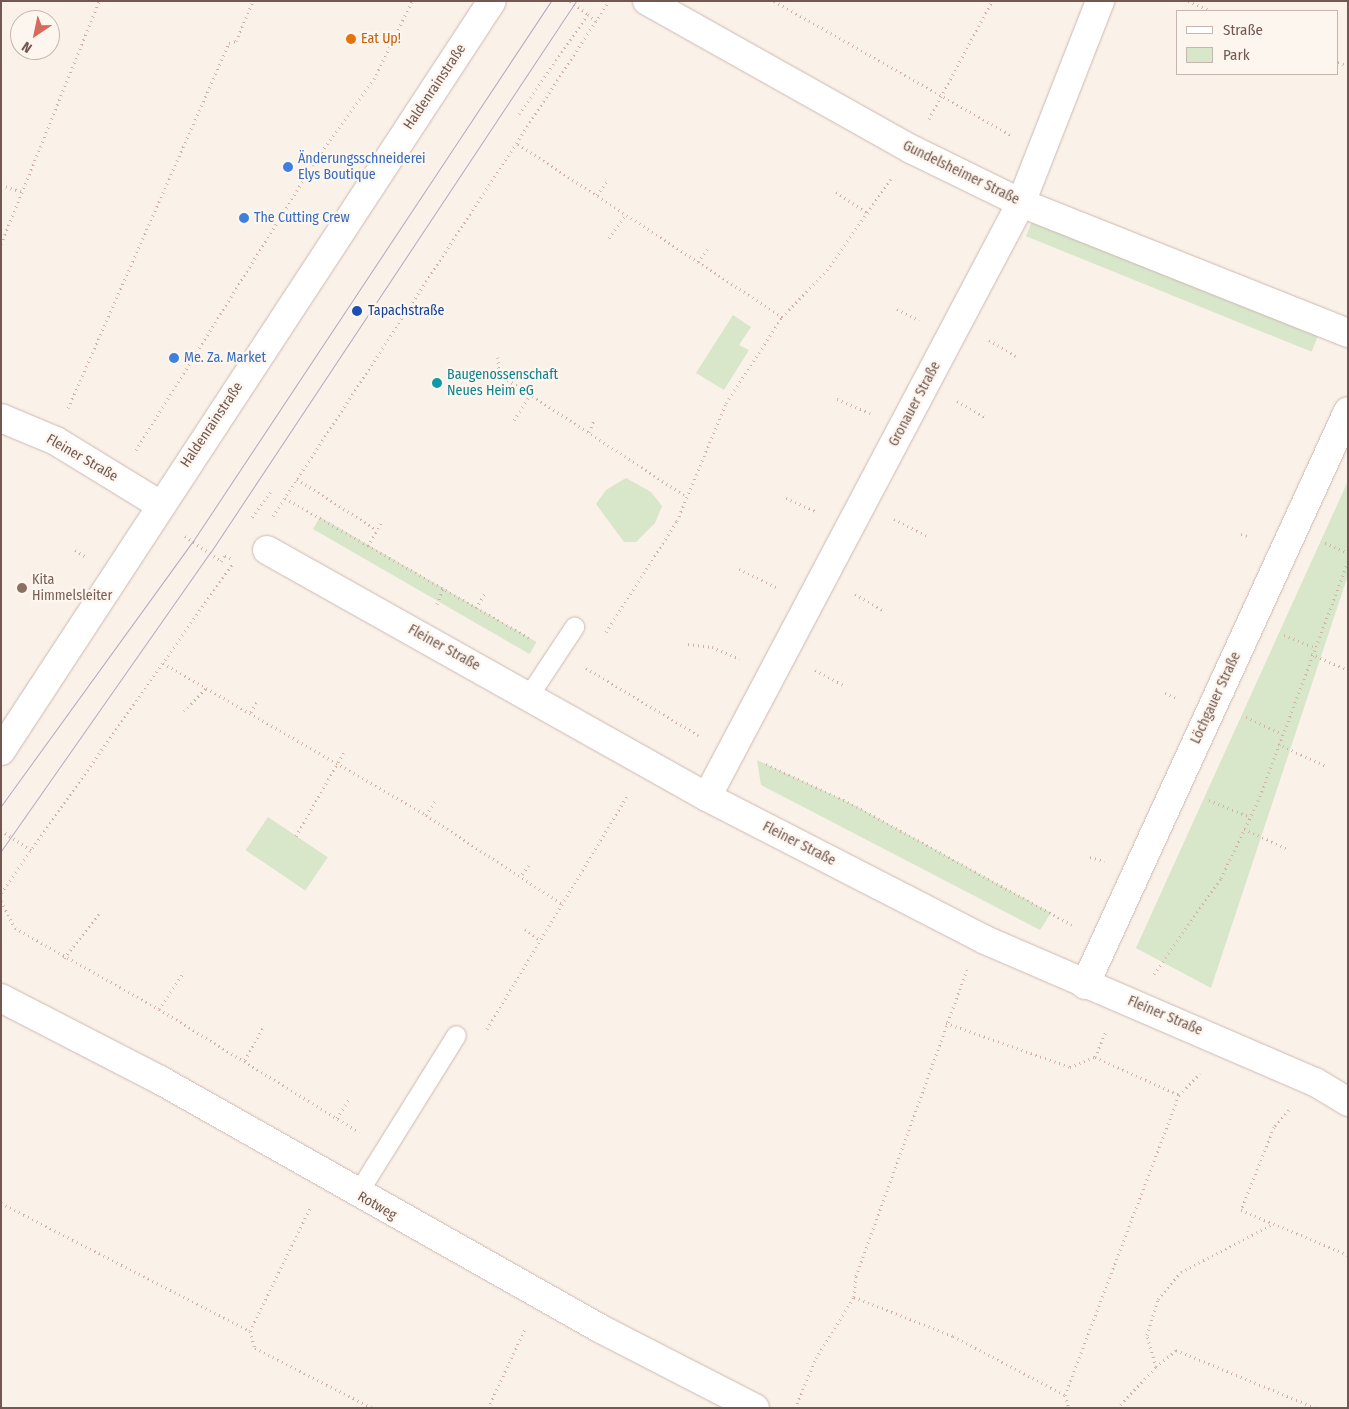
<!DOCTYPE html>
<meta charset="utf-8">
<style>
body{margin:0}
#map{position:relative;width:1349px;height:1409px;overflow:hidden;background:#faf1e9;font-family:"Fira Sans Condensed",sans-serif}
div>[style]{position:absolute}
.green>*{inset:0;background:#d8e6c9;transform-origin:0 0}
.path>*{height:3px;margin-top:-1.5px;transform-origin:0;background:repeating-linear-gradient(90deg,#d1b2a7 0 1px,transparent 0 5px)}
.roads{filter:drop-shadow(0 0 1px #cbb9b0) drop-shadow(0 0 1px #cbb9b0)}
.lane>*{height:19px;margin:-9.5px;padding:0 9.5px;transform-origin:9.5px;border-radius:9.5px;background:#fff}
.street>*{height:28px;margin:-14px;padding:0 14px;transform-origin:14px;border-radius:14px;background:#fff}
.secondary>*{height:28px;margin:-14px;padding:0 14px;transform-origin:14px;border-radius:14px;background:#fff}
.tram>*{height:1px;margin:-0.5px;padding:0 0.5px;transform-origin:0.5px;border-radius:0.5px;background:#b3a8c3}
.dots>*{width:14px;height:14px;translate:-50% -50%;box-sizing:border-box;border:2px solid #fdf6ef;border-radius:50%}
span{translate:-50% -50%;white-space:nowrap;text-align:center;line-height:1.15;-webkit-text-stroke:4.5px #fdf6ef;paint-order:stroke}
.food-label{font-size:14px;color:#c56008}
.left{translate:0 -50%;text-align:left}
.street-label{font-size:14px;color:#725850}
.shop-label{font-size:14px;color:#366cbe}
.transit-label{font-size:14px;color:#164399}
.culture-label{font-size:14px;color:#0d838f}
.education-label{font-size:14px;color:#785e54}
.frame{position:absolute;inset:0;border:2px solid #725850;pointer-events:none}
.legend{position:absolute;left:1176px;top:10px;width:162px;height:65px;box-sizing:border-box;background:#fdf6ef;border:1px solid #c5b7af;margin:0;padding:6px 9px;list-style:none;font-size:15px;color:#725850}
.legend li{display:flex;align-items:center;gap:10px;height:25px}
.legend b{width:25px;border:1px solid #c5b7af}
.north{position:absolute;left:10px;top:10px;width:50px;height:50px;box-sizing:border-box;background:#fdf6ef;border:1px solid #c5b7af;border-radius:50%;rotate:214deg;font-size:14px;font-weight:700;line-height:20px;text-align:center;color:#725850}
.north::after{content:'';display:block;margin:auto;width:18px;height:22px;background:#d56a5d;clip-path:polygon(50% 0,100% 100%,50% 72%,0 100%)}
</style>
<div id="map">
<div class="green">
<div style="left:1035px;top:214px;width:308px;height:24px;rotate:22deg"></div>
<div style="clip-path:polygon(733px 315px,751px 327px,739px 345px,749px 350px,724px 390px,696px 373px)"></div>
<div style="clip-path:polygon(626px 478px,651px 492px,662px 506px,655px 523px,636px 542px,624px 542px,596px 504px,606px 490px)"></div>
<div style="clip-path:polygon(1348px 481px,1348px 575px,1211px 988px,1136px 948px)"></div>
<div style="left:320px;top:517px;width:250px;height:14px;rotate:30deg"></div>
<div style="clip-path:polygon(757px 760px,852px 804px,1051px 913px,1040px 930px,761px 785px)"></div>
<div style="left:268px;top:817px;width:72px;height:40px;rotate:34deg"></div>
</div>
<div class="path">
<div style="left:570px;top:1px;width:22px;rotate:36deg"></div>
<div style="left:774px;top:1px;width:272px;rotate:29.5deg"></div>
<div style="left:1188px;top:1px;width:26px;rotate:23deg"></div>
<div style="left:1338px;top:62px;width:11px;rotate:22deg"></div>
<div style="left:519px;top:114px;width:121px;rotate:-55.4deg"></div>
<div style="left:588px;top:14px;width:11px;rotate:41deg"></div>
<div style="left:929px;top:119px;width:134px;rotate:-61.9deg"></div>
<div style="left:518px;top:144px;width:316px;rotate:33.2deg"></div>
<div style="left:1px;top:185px;width:22px;rotate:18deg"></div>
<div style="left:836px;top:192px;width:40px;rotate:34deg"></div>
<div style="left:597px;top:195px;width:16px;rotate:-55deg"></div>
<div style="left:609px;top:238px;width:29px;rotate:-55deg"></div>
<div style="left:1px;top:244px;width:262px;rotate:-68deg"></div>
<div style="left:698px;top:262px;width:16px;rotate:-55deg"></div>
<div style="left:897px;top:309px;width:25px;rotate:27deg"></div>
<div style="left:989px;top:340px;width:31px;rotate:31deg"></div>
<div style="left:498px;top:357px;width:17px;rotate:87deg"></div>
<div style="left:499px;top:374px;width:221px;rotate:33.2deg"></div>
<div style="left:837px;top:399px;width:36px;rotate:23deg"></div>
<div style="left:957px;top:401px;width:32px;rotate:30deg"></div>
<div style="left:68px;top:408px;width:399px;rotate:-66.2deg"></div>
<div style="left:229px;top:43px;width:7px;rotate:-16deg"></div>
<div style="left:236px;top:41px;width:43px;rotate:-67deg"></div>
<div style="left:514px;top:420px;width:31px;rotate:-57deg"></div>
<div style="left:589px;top:432px;width:13px;rotate:-67deg"></div>
<div style="left:136px;top:450px;width:351px;rotate:-58.2deg"></div>
<div style="left:321px;top:152px;width:90px;rotate:-54deg"></div>
<div style="left:374px;top:79px;width:87px;rotate:-64deg"></div>
<div style="left:297px;top:479px;width:95px;rotate:32.5deg"></div>
<div style="left:285px;top:498px;width:281px;rotate:29.8deg"></div>
<div style="left:786px;top:498px;width:35px;rotate:24deg"></div>
<div style="left:273px;top:516px;width:615px;rotate:-56.88deg"></div>
<div style="left:252px;top:517px;width:34px;rotate:-54deg"></div>
<div style="left:894px;top:519px;width:38px;rotate:27deg"></div>
<div style="left:1241px;top:534px;width:9px;rotate:18deg"></div>
<div style="left:185px;top:536px;width:44px;rotate:34.8deg"></div>
<div style="left:221px;top:561px;width:7px;rotate:-56deg"></div>
<div style="left:225px;top:555px;width:8px;rotate:30deg"></div>
<div style="left:1325px;top:543px;width:25px;rotate:23deg"></div>
<div style="left:368px;top:546px;width:28px;rotate:-60deg"></div>
<div style="left:75px;top:550px;width:13px;rotate:32deg"></div>
<div style="left:739px;top:569px;width:43px;rotate:26deg"></div>
<div style="left:855px;top:594px;width:34px;rotate:30deg"></div>
<div style="left:437px;top:604px;width:17px;rotate:-69deg"></div>
<div style="left:476px;top:608px;width:19px;rotate:-58deg"></div>
<div style="left:606px;top:632px;width:132px;rotate:-57.4deg"></div>
<div style="left:677px;top:521px;width:128px;rotate:-67.4deg"></div>
<div style="left:726px;top:403px;width:103px;rotate:-56.9deg"></div>
<div style="left:782px;top:317px;width:65px;rotate:-46.2deg"></div>
<div style="left:827px;top:270px;width:111px;rotate:-54.9deg"></div>
<div style="left:1284px;top:635px;width:31px;rotate:22deg"></div>
<div style="left:688px;top:644px;width:24px;rotate:7deg"></div>
<div style="left:712px;top:647px;width:30px;rotate:23deg"></div>
<div style="left:1311px;top:654px;width:40px;rotate:23.4deg"></div>
<div style="left:163px;top:663px;width:304px;rotate:30deg"></div>
<div style="left:426px;top:815px;width:163px;rotate:33.2deg"></div>
<div style="left:586px;top:668px;width:131px;rotate:30.9deg"></div>
<div style="left:815px;top:670px;width:32px;rotate:28deg"></div>
<div style="left:1165px;top:693px;width:12px;rotate:24deg"></div>
<div style="left:184px;top:711px;width:33px;rotate:-46deg"></div>
<div style="left:251px;top:712px;width:14px;rotate:-60deg"></div>
<div style="left:1246px;top:717px;width:40px;rotate:25deg"></div>
<div style="left:1278px;top:744px;width:53px;rotate:24.6deg"></div>
<div style="left:766px;top:764px;width:95px;rotate:24.9deg"></div>
<div style="left:852px;top:804px;width:251px;rotate:28.8deg"></div>
<div style="left:1209px;top:800px;width:44px;rotate:22.5deg"></div>
<div style="left:426px;top:815px;width:17px;rotate:-57deg"></div>
<div style="left:1244px;top:829px;width:48px;rotate:24.4deg"></div>
<div style="left:1px;top:830px;width:37px;rotate:34deg"></div>
<div style="left:296px;top:836px;width:99px;rotate:-60.3deg"></div>
<div style="left:1090px;top:857px;width:15px;rotate:16deg"></div>
<div style="left:522px;top:874px;width:11px;rotate:-52deg"></div>
<div style="left:1px;top:893px;width:403px;rotate:-54.9deg"></div>
<div style="left:1px;top:901px;width:30px;rotate:63deg"></div>
<div style="left:15px;top:928px;width:165px;rotate:29.4deg"></div>
<div style="left:159px;top:1009px;width:235px;rotate:31.6deg"></div>
<div style="left:525px;top:929px;width:19px;rotate:36deg"></div>
<div style="left:64px;top:958px;width:56px;rotate:-51.5deg"></div>
<div style="left:1154px;top:974px;width:117px;rotate:-55.1deg"></div>
<div style="left:1221px;top:878px;width:85px;rotate:-64.3deg"></div>
<div style="left:1258px;top:801px;width:256px;rotate:-69.4deg"></div>
<div style="left:159px;top:1009px;width:45px;rotate:-56deg"></div>
<div style="left:946px;top:1023px;width:132px;rotate:19.5deg"></div>
<div style="left:1070px;top:1067px;width:27px;rotate:-22deg"></div>
<div style="left:1095px;top:1057px;width:28px;rotate:-67deg"></div>
<div style="left:487px;top:1029px;width:274px;rotate:-59deg"></div>
<div style="left:1095px;top:1057px;width:92px;rotate:24.3deg"></div>
<div style="left:245px;top:1060px;width:39px;rotate:-61deg"></div>
<div style="left:1289px;top:1110px;width:23px;rotate:131deg"></div>
<div style="left:1274px;top:1127px;width:89px;rotate:111.7deg"></div>
<div style="left:1241px;top:1210px;width:116px;rotate:22.8deg"></div>
<div style="left:337px;top:1118px;width:24px;rotate:-57deg"></div>
<div style="left:1px;top:1203px;width:280px;rotate:27.2deg"></div>
<div style="left:250px;top:1331px;width:139px;rotate:-64deg"></div>
<div style="left:854px;top:1297px;width:21px;rotate:-85deg"></div>
<div style="left:856px;top:1276px;width:326px;rotate:-70.1deg"></div>
<div style="left:250px;top:1331px;width:18px;rotate:74deg"></div>
<div style="left:255px;top:1348px;width:131px;rotate:27.1deg"></div>
<div style="left:1156px;top:1367px;width:26px;rotate:-40deg"></div>
<div style="left:1176px;top:1350px;width:152px;rotate:22.5deg"></div>
<div style="left:1065px;top:1395px;width:321px;rotate:-69.2deg"></div>
<div style="left:1179px;top:1095px;width:30px;rotate:-46deg"></div>
<div style="left:488px;top:1408px;width:89px;rotate:-64.9deg"></div>
<div style="left:795px;top:1408px;width:54px;rotate:-67.2deg"></div>
<div style="left:816px;top:1358px;width:72px;rotate:-58.1deg"></div>
<div style="left:854px;top:1297px;width:106px;rotate:21.5deg"></div>
<div style="left:953px;top:1336px;width:127px;rotate:27.8deg"></div>
<div style="left:1065px;top:1395px;width:14px;rotate:73deg"></div>
<div style="left:1117px;top:1408px;width:57px;rotate:-46.4deg"></div>
<div style="left:1156px;top:1367px;width:33px;rotate:-106deg"></div>
<div style="left:1147px;top:1335px;width:38px;rotate:-73deg"></div>
<div style="left:1158px;top:1299px;width:35px;rotate:-50deg"></div>
<div style="left:1181px;top:1272px;width:102px;rotate:-27.6deg"></div>
</div>
<div class="roads">
<div class="lane">
<div style="left:529px;top:695px;width:82px;rotate:-56.5deg"></div>
<div style="left:357px;top:1194px;width:187px;rotate:-58.1deg"></div>
</div>
<div class="street">
<div style="left:647px;top:1px;width:303px;rotate:29.3deg"></div>
<div style="left:911px;top:149px;width:123px;rotate:26.1deg"></div>
<div style="left:1021px;top:203px;width:352px;rotate:21.7deg"></div>
<div style="left:1px;top:418px;width:60px;rotate:22.7deg"></div>
<div style="left:56px;top:441px;width:121px;rotate:31.5deg"></div>
<div style="left:267px;top:550px;width:505px;rotate:29.31deg"></div>
<div style="left:707px;top:797px;width:313px;rotate:27.2deg"></div>
<div style="left:985px;top:940px;width:359px;rotate:23.3deg"></div>
<div style="left:1315px;top:1082px;width:39px;rotate:31deg"></div>
<div style="left:707px;top:797px;width:672px;rotate:-62.14deg"></div>
<div style="left:1021px;top:203px;width:217px;rotate:-68.6deg"></div>
<div style="left:1085px;top:985px;width:631px;rotate:-65.38deg"></div>
</div>
<div class="secondary">
<div style="left:1px;top:751px;width:896px;rotate:-56.79deg"></div>
<div style="left:1px;top:998px;width:179px;rotate:27.3deg"></div>
<div style="left:160px;top:1080px;width:506px;rotate:29.45deg"></div>
<div style="left:601px;top:1329px;width:173px;rotate:27.2deg"></div>
</div>
</div>
<div class="tram">
<div style="left:1px;top:806px;width:327px;rotate:-54.1deg"></div>
<div style="left:193px;top:541px;width:648px;rotate:-56.46deg"></div>
<div style="left:1px;top:851px;width:364px;rotate:-55deg"></div>
<div style="left:210px;top:553px;width:662px;rotate:-56.45deg"></div>
</div>
<div class="dots">
<div style="left:351px;top:39px;background:#e8710a"></div>
<div style="left:288px;top:167px;background:#3f7fe0"></div>
<div style="left:244px;top:218px;background:#3f7fe0"></div>
<div style="left:357px;top:311px;background:#1a4fb4"></div>
<div style="left:174px;top:358px;background:#3f7fe0"></div>
<div style="left:437px;top:383px;background:#0f9aa8"></div>
<div style="left:22px;top:588px;background:#8d6e63"></div>
</div>
<div class="food-label">
<span class="left" style="left:361px;top:39px">Eat Up!</span>
</div>
<div class="street-label">
<span style="left:435px;top:87px;rotate:-56deg">Haldenrainstraße</span>
<span style="left:961px;top:173px;rotate:26deg">Gundelsheimer Straße</span>
<span style="left:915px;top:404px;rotate:-62deg">Gronauer Straße</span>
<span style="left:212px;top:425px;rotate:-56deg">Haldenrainstraße</span>
<span style="left:82px;top:458px;rotate:30deg">Fleiner Straße</span>
<span style="left:444px;top:648px;rotate:29deg">Fleiner Straße</span>
<span style="left:1216px;top:698px;rotate:-65deg">Löchgauer Straße</span>
<span style="left:799px;top:844px;rotate:27deg">Fleiner Straße</span>
<span style="left:1165px;top:1016px;rotate:23deg">Fleiner Straße</span>
<span style="left:377px;top:1206px;rotate:30deg">Rotweg</span>
</div>
<div class="shop-label">
<span class="left" style="left:298px;top:167px">Änderungsschneiderei<br>Elys Boutique</span>
<span class="left" style="left:254px;top:218px">The Cutting Crew</span>
<span class="left" style="left:184px;top:358px">Me. Za. Market</span>
</div>
<div class="transit-label">
<span class="left" style="left:368px;top:311px">Tapachstraße</span>
</div>
<div class="culture-label">
<span class="left" style="left:447px;top:383px">Baugenossenschaft<br>Neues Heim eG</span>
</div>
<div class="education-label">
<span class="left" style="left:32px;top:588px">Kita<br>Himmelsleiter</span>
</div>
<div class="frame"></div>
<ul class="legend">
<li><b style="height:6px;background:#fff"></b>Straße</li>
<li><b style="height:14px;background:#d8e6c9"></b>Park</li>
</ul>
<div class="north">N</div>
</div>
